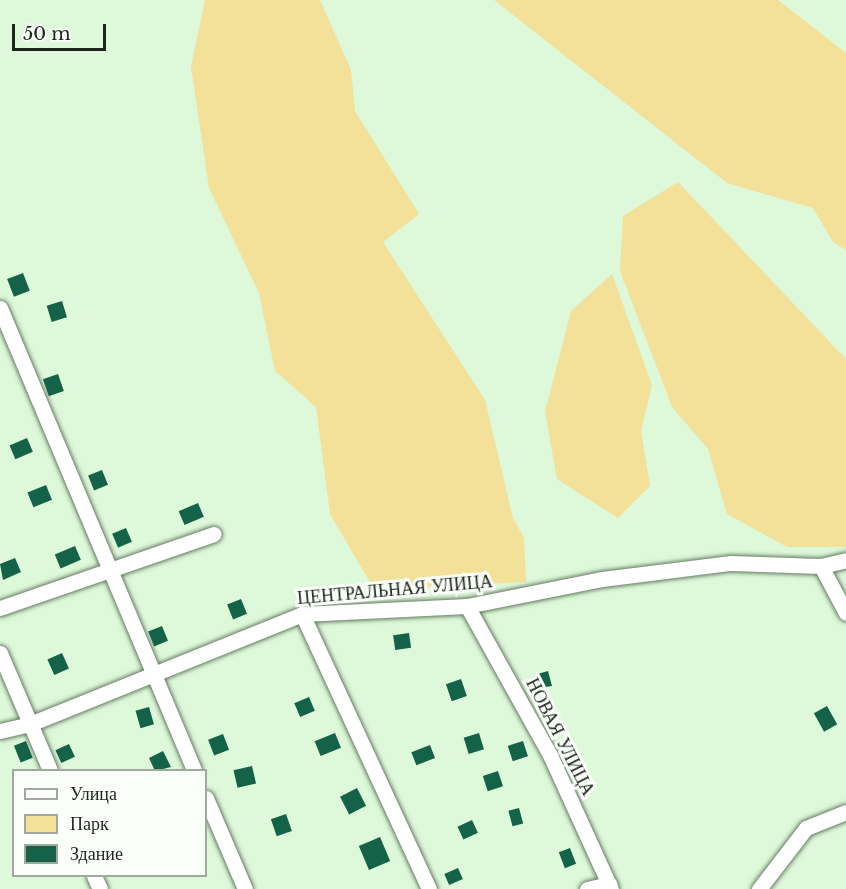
<!DOCTYPE html>
<meta charset="utf-8">
<style>
body{margin:0}
#map{position:relative;width:846px;height:889px;overflow:hidden;background:#def8da;font-family:"Libre Baskerville",serif}
div>[style]{position:absolute}
.green>*{inset:0;background:#f3e099}
.building>*{inset:0;background:#146248;transform-origin:0 0}
.roads{filter:drop-shadow(0 0 2px #657c62) drop-shadow(0 0 2px #657c62)}
.street>*{height:15px;margin:-7.5px;padding:0 7.5px;transform-origin:7.5px;border-radius:7.5px;background:#fff}
span{translate:-50% -50%;white-space:nowrap;text-align:center;line-height:1.15;-webkit-text-stroke:6px #f9fef8;paint-order:stroke}
.street-label{font-size:18px;color:#1c261b}
.legend{position:absolute;left:12px;top:769px;width:195px;height:108px;box-sizing:border-box;background:#f9fef8;border:2px solid #a1a8a0;margin:0;padding:8px 10px;list-style:none;font-size:18px;color:#1c261b}
.legend li{display:flex;align-items:center;gap:12px;height:30px}
.legend b{width:30px;border:2px solid #a1a8a0}
.scale{position:absolute;left:12px;top:24px;width:94px;height:27px;box-sizing:border-box;border:3px solid #1c261b;border-top:0;padding-left:8px;font-size:18px;line-height:21px;white-space:nowrap;color:#1c261b;-webkit-text-stroke:4px #f9fef8;paint-order:stroke}
</style>
<div id="map">
<div class="green">
<div style="clip-path:polygon(205px 0,320px 0,351px 70px,355px 111px,419px 214px,383px 242px,485px 400px,513px 518px,524px 538px,526px 582px,374px 589px,330px 514px,316px 407px,275px 371px,259px 293px,209px 188px,191px 67px)"></div>
<div style="clip-path:polygon(494px 0,778px 0,846px 53px,846px 250px,833px 242px,813px 208px,727px 183px)"></div>
<div style="clip-path:polygon(678px 182px,846px 359px,846px 547px,787px 547px,727px 514px,708px 449px,672px 407px,620px 271px,623px 216px)"></div>
<div style="clip-path:polygon(612px 274px,652px 385px,641px 431px,650px 486px,618px 518px,557px 479px,545px 412px,571px 311px)"></div>
</div>
<div class="building">
<div style="left:23px;top:273px;width:19px;height:17px;rotate:69deg"></div>
<div style="left:62px;top:301px;width:17px;height:16px;rotate:73deg"></div>
<div style="left:58px;top:374px;width:18px;height:16px;rotate:71deg"></div>
<div style="left:27px;top:438px;width:15px;height:19px;rotate:67deg"></div>
<div style="left:102px;top:470px;width:16px;height:15px;rotate:68deg"></div>
<div style="left:46px;top:485px;width:16px;height:20px;rotate:68deg"></div>
<div style="left:198px;top:503px;width:15px;height:21px;rotate:67deg"></div>
<div style="left:126px;top:528px;width:15px;height:15px;rotate:67deg"></div>
<div style="left:75px;top:546px;width:15px;height:22px;rotate:67deg"></div>
<div style="clip-path:polygon(15px 558px,21px 572px,3px 580px,0 564px)"></div>
<div style="left:241px;top:599px;width:16px;height:15px;rotate:68deg"></div>
<div style="left:162px;top:626px;width:16px;height:15px;rotate:68deg"></div>
<div style="left:409px;top:633px;width:15px;height:16px;rotate:82deg"></div>
<div style="left:62px;top:653px;width:17px;height:16px;rotate:66deg"></div>
<div style="clip-path:polygon(548px 671px,552px 686px,539px 688px,534px 675px)"></div>
<div style="left:461px;top:679px;width:18px;height:16px;rotate:71deg"></div>
<div style="left:309px;top:697px;width:15px;height:16px;rotate:67deg"></div>
<div style="left:827px;top:706px;width:21px;height:15px;rotate:61deg"></div>
<div style="left:149px;top:707px;width:18px;height:14px;rotate:74deg"></div>
<div style="left:335px;top:733px;width:16px;height:22px;rotate:68deg"></div>
<div style="left:479px;top:733px;width:17px;height:16px;rotate:73deg"></div>
<div style="left:223px;top:734px;width:17px;height:16px;rotate:69deg"></div>
<div style="left:26px;top:741px;width:18px;height:13px;rotate:68deg"></div>
<div style="left:523px;top:741px;width:16px;height:16px;rotate:72deg"></div>
<div style="left:69px;top:744px;width:14px;height:15px;rotate:65deg"></div>
<div style="left:430px;top:745px;width:14px;height:20px;rotate:69deg"></div>
<div style="clip-path:polygon(163px 751px,171px 767px,155px 771px,149px 758px)"></div>
<div style="left:252px;top:766px;width:18px;height:19px;rotate:77deg"></div>
<div style="left:498px;top:771px;width:16px;height:16px;rotate:72deg"></div>
<div style="left:357px;top:788px;width:20px;height:19px;rotate:63deg"></div>
<div style="left:519px;top:808px;width:16px;height:11px;rotate:75deg"></div>
<div style="left:286px;top:814px;width:18px;height:16px;rotate:71deg"></div>
<div style="left:472px;top:820px;width:14px;height:16px;rotate:65deg"></div>
<div style="left:380px;top:837px;width:26px;height:23px;rotate:67deg"></div>
<div style="left:570px;top:848px;width:17px;height:12px;rotate:69deg"></div>
<div style="left:458px;top:868px;width:12px;height:15px;rotate:66deg"></div>
</div>
<div class="roads">
<div class="street">
<div style="left:0;top:308px;width:501px;rotate:67.22deg"></div>
<div style="left:821px;top:566px;width:53px;rotate:62deg"></div>
<div style="left:467px;top:606px;width:171px;rotate:60.9deg"></div>
<div style="left:550px;top:755px;width:147px;rotate:65.5deg"></div>
<div style="left:0;top:608px;width:226px;rotate:-19.1deg"></div>
<div style="left:302px;top:614px;width:303px;rotate:65.2deg"></div>
<div style="left:0;top:653px;width:127px;rotate:66.9deg"></div>
<div style="left:0;top:731px;width:31px;rotate:-13deg"></div>
<div style="left:30px;top:724px;width:293px;rotate:-22deg"></div>
<div style="left:302px;top:614px;width:165px;rotate:-2.8deg"></div>
<div style="left:467px;top:606px;width:138px;rotate:-11.3deg"></div>
<div style="left:602px;top:579px;width:130px;rotate:-7.1deg"></div>
<div style="left:731px;top:563px;width:90px;rotate:1.9deg"></div>
<div style="left:821px;top:566px;width:26px;rotate:-13deg"></div>
<div style="left:206px;top:798px;width:99px;rotate:66.8deg"></div>
<div style="left:94px;top:876px;width:14px;rotate:65deg"></div>
<div style="left:587px;top:889px;width:23px;rotate:-13deg"></div>
<div style="left:759px;top:889px;width:77px;rotate:-52.4deg"></div>
<div style="left:806px;top:828px;width:43px;rotate:-21.8deg"></div>
</div>
</div>
<div class="street-label">
<span style="left:395px;top:590px;rotate:-5deg">ЦЕНТРАЛЬНАЯ УЛИЦА</span>
<span style="left:560px;top:737px;rotate:63deg">НОВАЯ УЛИЦА</span>
</div>
<ul class="legend">
<li><b style="height:8px;background:#fff"></b>Улица</li>
<li><b style="height:16px;background:#f3e099"></b>Парк</li>
<li><b style="height:16px;background:#146248"></b>Здание</li>
</ul>
<div class="scale">50 m</div>
</div>
